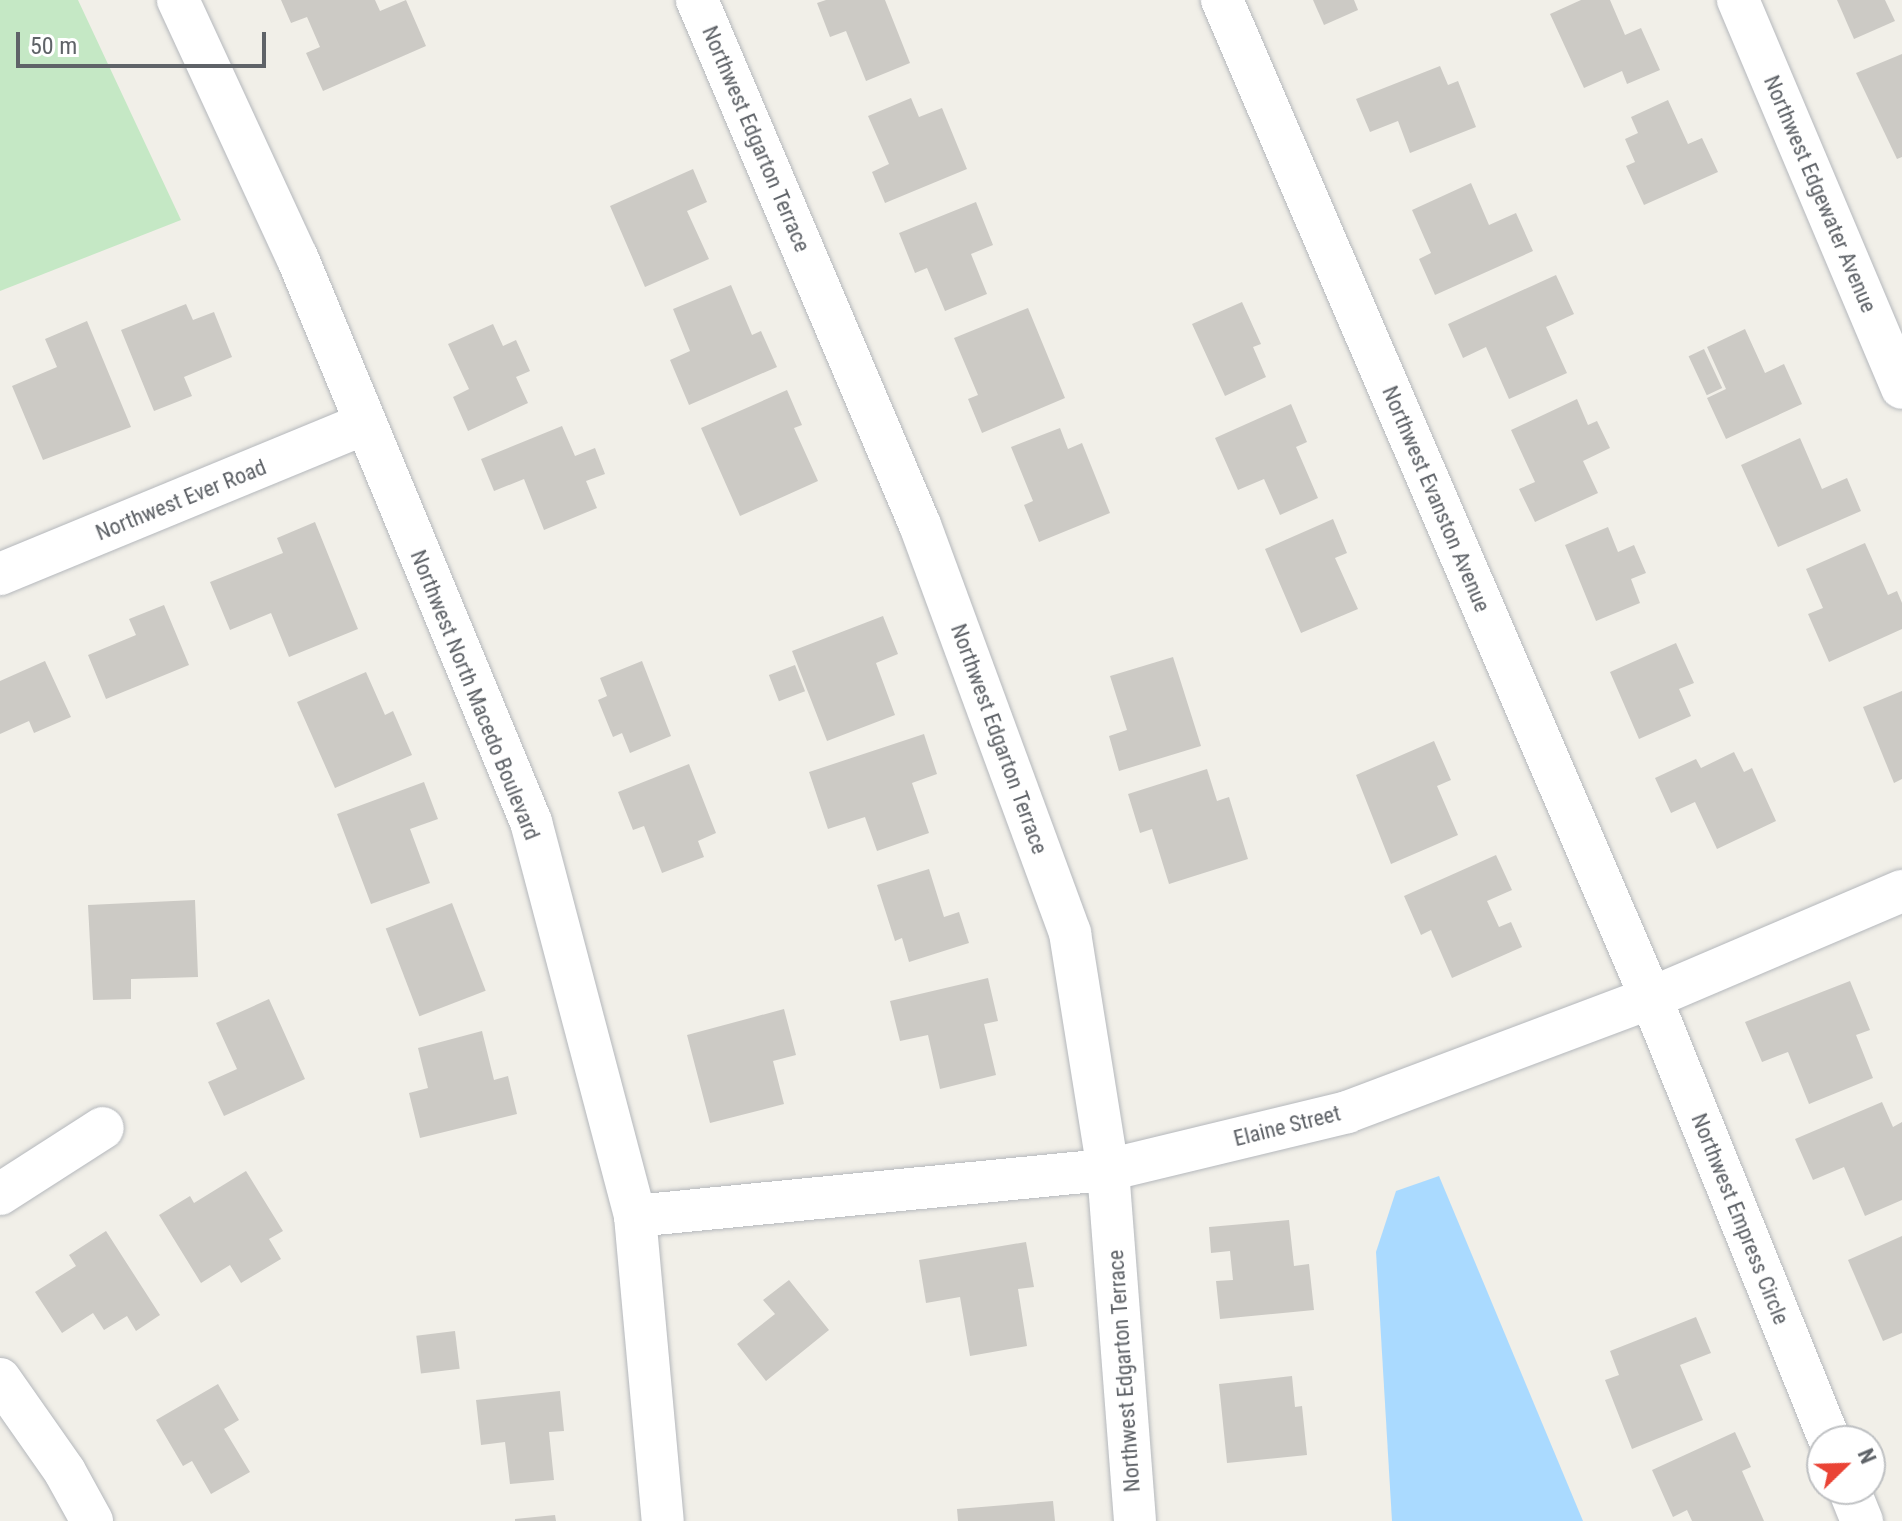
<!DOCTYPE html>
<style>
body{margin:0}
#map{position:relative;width:1902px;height:1521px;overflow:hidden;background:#f1efe8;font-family:"Roboto Condensed",sans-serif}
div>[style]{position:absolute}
.green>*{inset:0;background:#c5e8c5}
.water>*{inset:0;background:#aadaff}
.building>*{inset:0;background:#cccac5;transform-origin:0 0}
.roads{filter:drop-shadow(0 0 2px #b5b8bc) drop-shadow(0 0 2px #b5b8bc)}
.minor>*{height:42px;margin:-21px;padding:0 21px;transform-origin:21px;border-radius:21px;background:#fff}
span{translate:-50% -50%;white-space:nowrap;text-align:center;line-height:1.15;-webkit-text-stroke:6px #fff;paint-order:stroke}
.street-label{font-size:22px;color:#5f6368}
.north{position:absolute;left:1806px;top:1425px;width:80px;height:80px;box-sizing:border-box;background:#fff;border:2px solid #bfc1c3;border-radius:50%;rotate:67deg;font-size:22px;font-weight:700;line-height:32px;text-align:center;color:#5f6368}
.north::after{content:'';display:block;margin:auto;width:28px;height:36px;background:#ea4335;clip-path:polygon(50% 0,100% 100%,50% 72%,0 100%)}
.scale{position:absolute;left:16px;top:32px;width:250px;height:36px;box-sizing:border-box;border:4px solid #5f6368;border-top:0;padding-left:10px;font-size:24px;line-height:28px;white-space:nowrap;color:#5f6368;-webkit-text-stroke:6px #fff;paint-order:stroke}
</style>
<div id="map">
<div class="green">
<div style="clip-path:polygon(0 0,78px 0,181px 220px,0 291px)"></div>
</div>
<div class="water">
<div style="clip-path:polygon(1439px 1176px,1583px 1521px,1392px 1521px,1376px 1252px,1396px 1191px)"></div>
</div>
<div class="building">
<div style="clip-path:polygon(281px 0,375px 0,380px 11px,406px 0,426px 46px,323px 91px,306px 53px,320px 47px,307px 17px,291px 23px)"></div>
<div style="clip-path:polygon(826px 0,885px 0,910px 63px,866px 81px,846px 31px,830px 37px,817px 3px)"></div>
<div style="clip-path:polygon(1313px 0,1354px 0,1358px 10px,1324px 25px)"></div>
<div style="clip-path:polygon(1581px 0,1610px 0,1625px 35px,1641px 28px,1660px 70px,1627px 84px,1622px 71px,1584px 88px,1550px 14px)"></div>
<div style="clip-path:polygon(1837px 0,1885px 0,1895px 21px,1854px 39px)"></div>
<div style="clip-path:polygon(1902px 54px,1902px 157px,1897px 159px,1856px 73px)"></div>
<div style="clip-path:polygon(1440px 66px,1448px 85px,1458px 81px,1476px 127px,1410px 153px,1398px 121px,1370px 132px,1356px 99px)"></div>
<div style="clip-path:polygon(911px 98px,919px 117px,942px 108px,967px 169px,885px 203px,872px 172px,889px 164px,868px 116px)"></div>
<div style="clip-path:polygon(1668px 100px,1688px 144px,1702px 138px,1718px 172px,1644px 205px,1626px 166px,1635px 162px,1625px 139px,1638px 133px,1631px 117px)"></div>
<div style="clip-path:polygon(693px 169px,707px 202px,687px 211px,709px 259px,645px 287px,610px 206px)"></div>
<div style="clip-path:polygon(1471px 183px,1489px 225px,1516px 213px,1533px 251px,1435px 295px,1419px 259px,1431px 253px,1412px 210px)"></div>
<div style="clip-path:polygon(976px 202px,993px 245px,971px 254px,987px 294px,945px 311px,927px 268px,915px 273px,899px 233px)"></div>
<div style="clip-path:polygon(1556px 275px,1574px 314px,1546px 327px,1567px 373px,1509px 399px,1486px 347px,1463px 358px,1448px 324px)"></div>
<div style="clip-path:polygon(731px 285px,752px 335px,761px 331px,777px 367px,689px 405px,670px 360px,690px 351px,673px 309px)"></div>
<div style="clip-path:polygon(1242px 302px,1261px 344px,1253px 347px,1266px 377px,1225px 396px,1192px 324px)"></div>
<div style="clip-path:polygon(186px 304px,193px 320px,214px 312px,232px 357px,184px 377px,192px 396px,154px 411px,121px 330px)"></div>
<div style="clip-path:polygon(1028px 308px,1065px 398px,982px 433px,968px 399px,978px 395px,954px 338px)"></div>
<div style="clip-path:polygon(87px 321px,131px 427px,43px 460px,12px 386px,57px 367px,45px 339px)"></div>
<div style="clip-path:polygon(493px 324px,503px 346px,516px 340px,530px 371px,516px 377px,528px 403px,468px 431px,453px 397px,469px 389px,448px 344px)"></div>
<div style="clip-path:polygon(1745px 329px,1765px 373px,1784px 364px,1802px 404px,1726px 439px,1707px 398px,1726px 389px,1707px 347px)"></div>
<div style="left:1704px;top:349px;width:43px;height:17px;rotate:65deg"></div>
<div style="clip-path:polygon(787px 390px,802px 425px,794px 428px,818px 481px,740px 516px,701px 428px)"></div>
<div style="clip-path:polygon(1577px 399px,1588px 425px,1597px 421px,1610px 448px,1583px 461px,1598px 493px,1535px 522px,1519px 489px,1535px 482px,1511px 430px)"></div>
<div style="clip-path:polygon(1291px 404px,1307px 442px,1296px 447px,1318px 498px,1280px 515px,1264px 479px,1238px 490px,1215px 438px)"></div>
<div style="clip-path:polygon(562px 426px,575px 456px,595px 448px,605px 474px,586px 481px,597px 508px,544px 530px,524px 479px,494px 491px,481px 459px)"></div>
<div style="clip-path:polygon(1060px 428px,1068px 449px,1082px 443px,1110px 513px,1039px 542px,1024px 505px,1033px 501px,1011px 447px)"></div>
<div style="clip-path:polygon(1800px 438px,1822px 489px,1847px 478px,1861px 511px,1778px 547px,1741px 465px)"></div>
<div style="clip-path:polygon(1333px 519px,1347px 553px,1335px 558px,1358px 609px,1301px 633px,1265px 549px)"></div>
<div style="clip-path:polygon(315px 522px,358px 629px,289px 657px,271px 613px,230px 630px,210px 582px,283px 553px,277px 538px)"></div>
<div style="clip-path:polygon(1608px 527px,1618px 552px,1634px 545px,1646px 573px,1631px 579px,1640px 603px,1596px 621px,1565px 545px)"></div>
<div style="clip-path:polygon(1865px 543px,1888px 595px,1897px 591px,1902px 603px,1902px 629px,1829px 662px,1808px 614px,1823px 608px,1806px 569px)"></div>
<div style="clip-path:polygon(164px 605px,189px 665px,106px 699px,88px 655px,136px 635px,129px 619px)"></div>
<div style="clip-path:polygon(883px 616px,898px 654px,876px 663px,895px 715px,827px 741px,792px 651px)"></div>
<div style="clip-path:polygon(1676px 643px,1694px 683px,1679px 689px,1691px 716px,1639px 739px,1610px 672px)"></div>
<div style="clip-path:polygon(1173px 657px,1201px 746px,1119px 771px,1109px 736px,1127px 730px,1110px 676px)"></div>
<div style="clip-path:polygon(45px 661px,71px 717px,34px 733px,29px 721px,0 734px,0 681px)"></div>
<div style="clip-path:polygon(642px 661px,671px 736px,630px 753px,622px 733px,613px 737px,598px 700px,607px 696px,600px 678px)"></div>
<div style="left:795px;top:665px;width:28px;height:28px;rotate:69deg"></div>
<div style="clip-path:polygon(366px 672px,385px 715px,393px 711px,412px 755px,335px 788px,297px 702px)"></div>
<div style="clip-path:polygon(1902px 691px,1902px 779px,1894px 783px,1863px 707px)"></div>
<div style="clip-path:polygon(924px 734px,937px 774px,912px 783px,929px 833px,877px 851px,865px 817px,828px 829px,809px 772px)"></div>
<div style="clip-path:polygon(1434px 741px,1451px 780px,1437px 786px,1458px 835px,1391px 864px,1356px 775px)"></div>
<div style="clip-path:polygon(1734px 752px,1744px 772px,1752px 768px,1776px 821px,1717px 849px,1695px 802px,1671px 813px,1655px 778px,1696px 759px,1701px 768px)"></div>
<div style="clip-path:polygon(689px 764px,716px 833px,698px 841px,704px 857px,662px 873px,644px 826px,633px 830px,618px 792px)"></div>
<div style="clip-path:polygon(1207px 769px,1217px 801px,1229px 797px,1248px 859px,1169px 884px,1152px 829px,1140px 833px,1128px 794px)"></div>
<div style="clip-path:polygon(424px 782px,438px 819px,410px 829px,430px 883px,371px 904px,337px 814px)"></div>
<div style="clip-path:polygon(1496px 855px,1512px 890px,1487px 901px,1499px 927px,1511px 922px,1522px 947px,1452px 978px,1431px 930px,1421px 935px,1404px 896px)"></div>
<div style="clip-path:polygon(929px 869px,944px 917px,959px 912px,969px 943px,909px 962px,902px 938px,895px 941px,877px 885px)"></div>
<div style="clip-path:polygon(195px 900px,198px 977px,131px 979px,131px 999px,93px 1000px,88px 905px)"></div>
<div style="left:452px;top:903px;width:94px;height:71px;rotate:69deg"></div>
<div style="clip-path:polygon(988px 978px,998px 1021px,984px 1024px,996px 1075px,940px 1089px,928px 1035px,900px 1041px,890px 1001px)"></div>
<div style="clip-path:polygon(1850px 981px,1870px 1030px,1856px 1035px,1873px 1078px,1809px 1104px,1788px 1052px,1762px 1062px,1745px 1022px)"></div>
<div style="clip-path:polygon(269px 999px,305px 1079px,224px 1116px,208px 1082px,237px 1069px,216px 1023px)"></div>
<div style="clip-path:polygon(784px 1009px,796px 1055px,773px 1061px,784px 1104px,710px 1123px,687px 1035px)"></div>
<div style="clip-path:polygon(482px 1031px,494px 1080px,508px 1076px,517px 1114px,420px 1138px,409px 1093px,428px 1088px,418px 1048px)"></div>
<div style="clip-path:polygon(1882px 1102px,1893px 1127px,1902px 1122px,1902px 1200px,1865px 1216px,1844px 1167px,1813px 1180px,1795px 1139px)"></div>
<div style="clip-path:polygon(246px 1171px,283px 1231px,269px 1239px,281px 1259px,241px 1283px,230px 1265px,201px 1283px,159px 1215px,190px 1196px,194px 1203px)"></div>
<div style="clip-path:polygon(1289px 1220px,1294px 1266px,1309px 1264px,1314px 1310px,1220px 1319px,1216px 1281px,1233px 1280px,1230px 1251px,1211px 1253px,1209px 1227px)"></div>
<div style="clip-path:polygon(106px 1231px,160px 1315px,136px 1331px,127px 1316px,104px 1330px,93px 1313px,62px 1333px,35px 1292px,76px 1266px,69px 1255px)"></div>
<div style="clip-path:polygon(1902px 1236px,1902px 1333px,1883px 1341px,1848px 1260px)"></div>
<div style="clip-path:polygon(1026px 1242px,1034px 1287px,1018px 1289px,1027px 1346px,970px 1356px,960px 1297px,926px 1303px,919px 1260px)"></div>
<div style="clip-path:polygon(789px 1280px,829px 1330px,766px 1381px,737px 1344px,775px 1314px,763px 1300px)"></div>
<div style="clip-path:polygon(1696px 1317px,1711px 1353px,1680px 1365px,1703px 1420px,1632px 1449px,1605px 1380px,1619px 1375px,1610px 1351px)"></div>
<div style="left:455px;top:1331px;width:38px;height:39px;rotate:83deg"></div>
<div style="clip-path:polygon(1292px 1376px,1295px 1407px,1302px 1406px,1307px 1455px,1227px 1463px,1219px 1384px)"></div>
<div style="clip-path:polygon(218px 1384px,239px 1420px,224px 1429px,250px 1472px,211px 1494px,192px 1461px,183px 1466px,156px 1420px)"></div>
<div style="clip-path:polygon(560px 1391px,564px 1431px,549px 1432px,554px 1480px,510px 1484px,505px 1442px,481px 1445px,476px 1400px)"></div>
<div style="clip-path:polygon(1735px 1432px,1751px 1467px,1742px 1471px,1764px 1521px,1692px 1521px,1687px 1510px,1673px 1517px,1652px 1470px)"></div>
<div style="clip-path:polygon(1053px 1501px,1055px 1521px,958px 1521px,957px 1509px)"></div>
<div style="clip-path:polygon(555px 1515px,556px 1521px,515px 1521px,515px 1519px)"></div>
</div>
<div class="roads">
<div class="minor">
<div style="left:178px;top:0;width:283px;rotate:65.2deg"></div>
<div style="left:297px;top:257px;width:612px;rotate:67.5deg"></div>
<div style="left:531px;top:822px;width:407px;rotate:75.2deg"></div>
<div style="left:635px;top:1216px;width:306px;rotate:84.8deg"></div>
<div style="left:697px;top:0;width:570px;rotate:66.99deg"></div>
<div style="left:920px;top:525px;width:435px;rotate:69.8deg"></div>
<div style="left:1070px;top:933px;width:240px;rotate:80.9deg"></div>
<div style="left:1108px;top:1170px;width:352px;rotate:85.6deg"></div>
<div style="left:1222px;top:0;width:1086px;rotate:66.74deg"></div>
<div style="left:1651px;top:998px;width:478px;rotate:68deg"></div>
<div style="left:1738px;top:0;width:421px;rotate:67.1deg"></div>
<div style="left:0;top:574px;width:391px;rotate:-22.4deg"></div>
<div style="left:0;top:1194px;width:122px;rotate:-32.7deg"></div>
<div style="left:635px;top:1216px;width:475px;rotate:-5.6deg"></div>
<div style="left:1108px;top:1170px;width:246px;rotate:-13.6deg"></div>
<div style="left:1347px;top:1112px;width:325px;rotate:-20.6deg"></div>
<div style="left:1651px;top:998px;width:273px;rotate:-23.1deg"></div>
<div style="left:0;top:1379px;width:113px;rotate:55deg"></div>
<div style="left:65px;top:1472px;width:56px;rotate:61.1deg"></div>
<div style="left:1849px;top:1489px;width:35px;rotate:68deg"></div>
</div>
</div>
<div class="street-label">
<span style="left:756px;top:139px;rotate:67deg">Northwest Edgarton Terrace</span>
<span style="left:1820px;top:194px;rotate:67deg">Northwest Edgewater Avenue</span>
<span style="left:1436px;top:499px;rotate:67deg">Northwest Evanston Avenue</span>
<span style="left:181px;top:500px;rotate:-22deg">Northwest Ever Road</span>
<span style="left:475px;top:695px;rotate:68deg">Northwest North Macedo Boulevard</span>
<span style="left:999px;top:739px;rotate:70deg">Northwest Edgarton Terrace</span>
<span style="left:1287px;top:1126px;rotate:-14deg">Elaine Street</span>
<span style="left:1740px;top:1219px;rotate:68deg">Northwest Empress Circle</span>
<span style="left:1124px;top:1371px;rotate:-94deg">Northwest Edgarton Terrace</span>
</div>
<div class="north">N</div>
<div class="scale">50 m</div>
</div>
